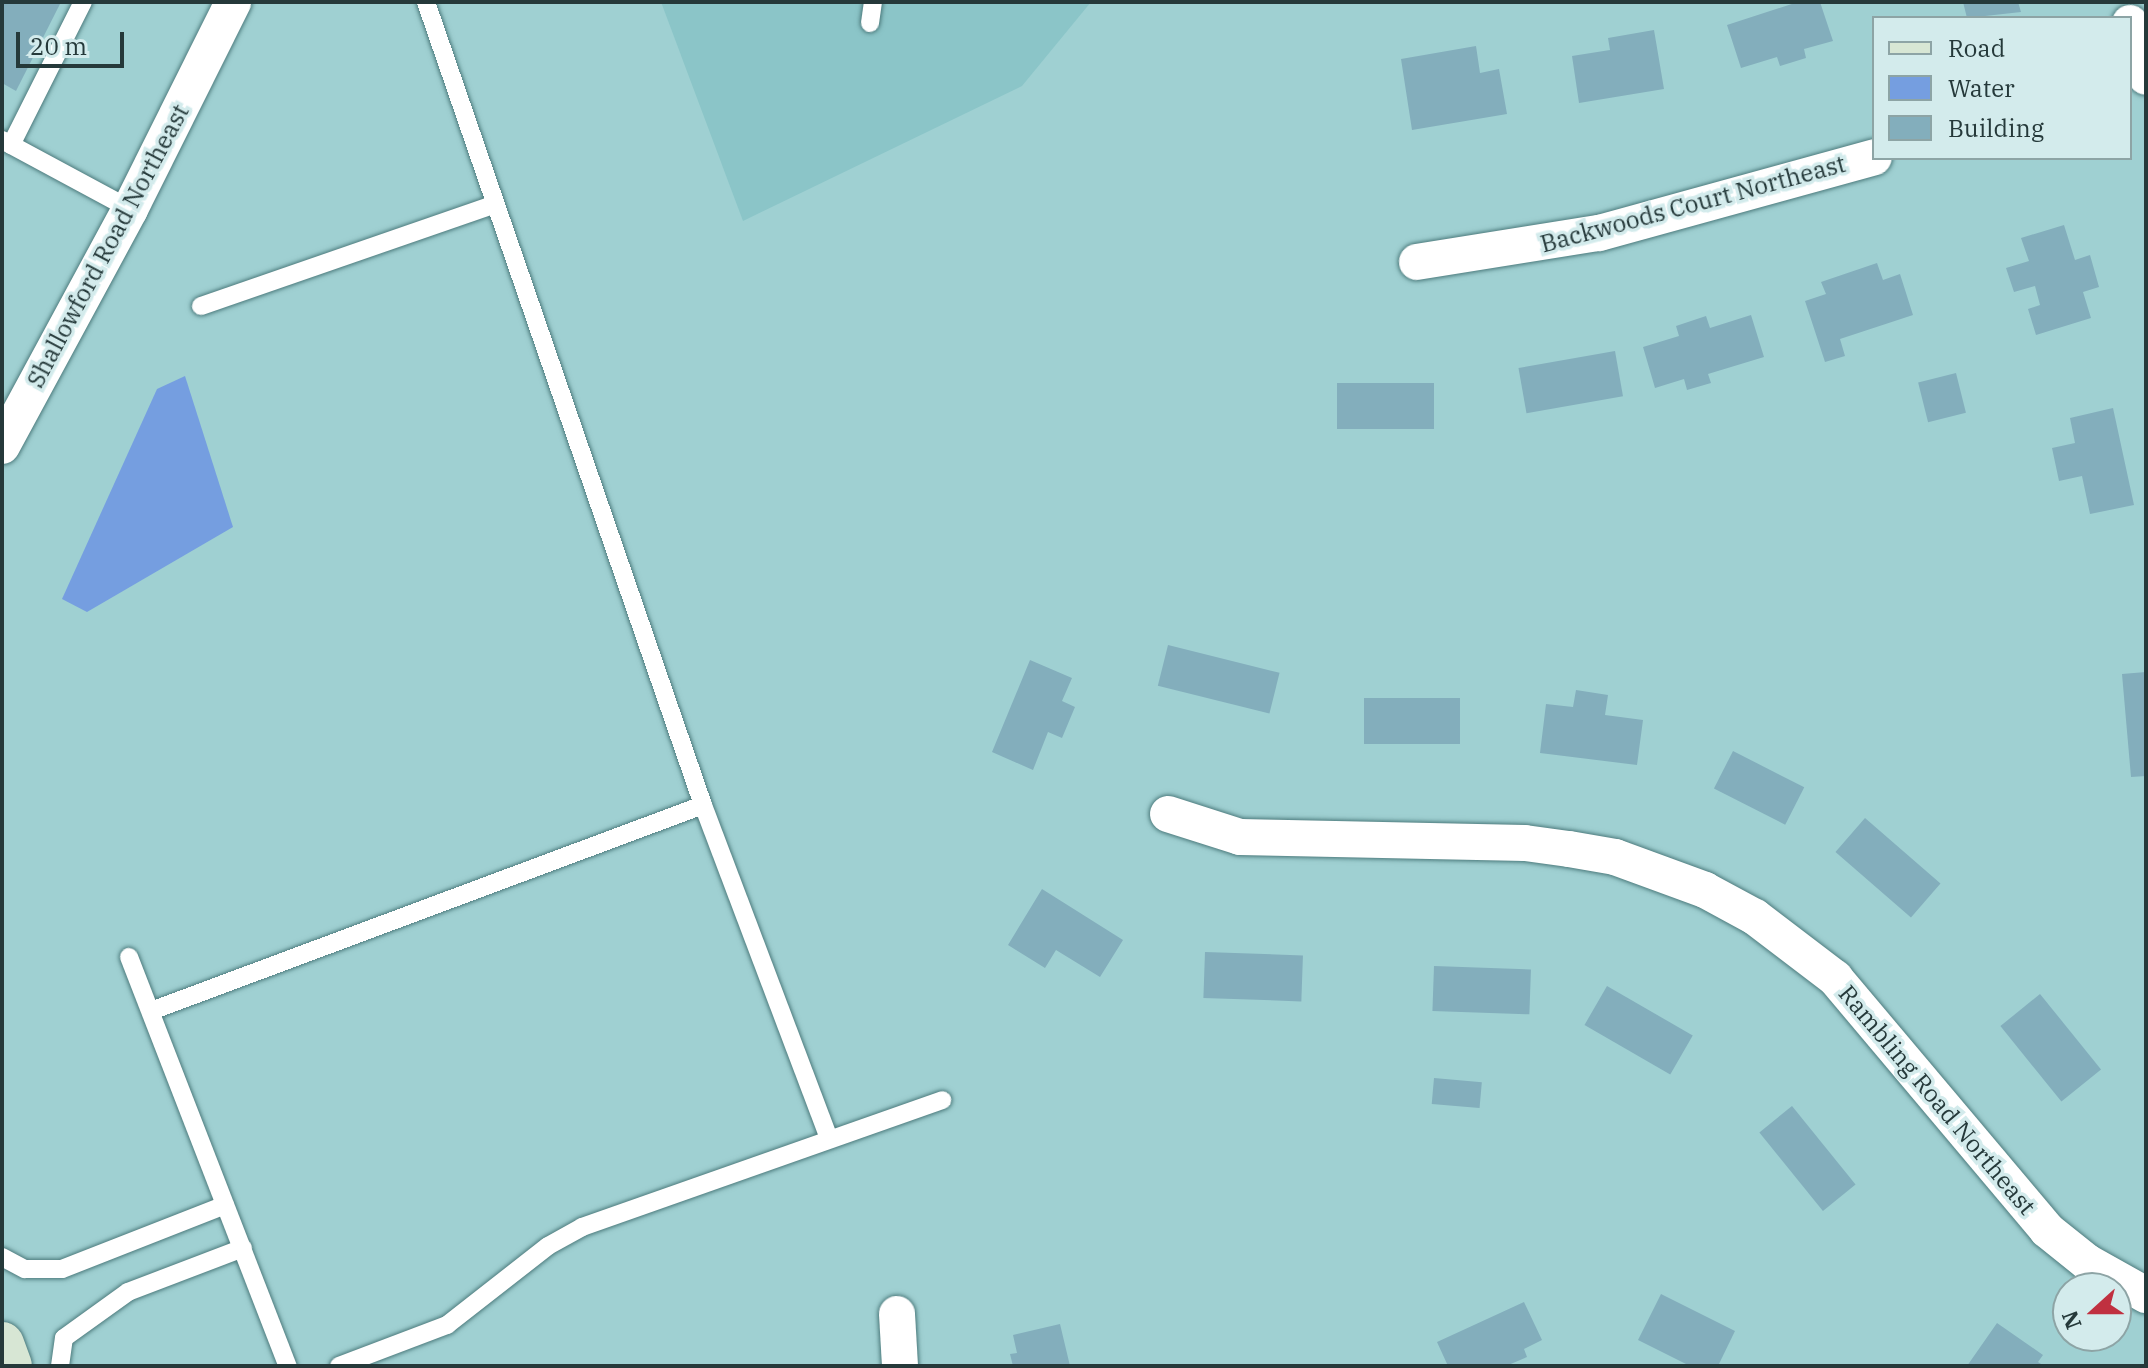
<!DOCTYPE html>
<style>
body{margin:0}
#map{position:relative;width:2148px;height:1368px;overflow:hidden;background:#9fd0d2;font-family:"IBM Plex Serif",serif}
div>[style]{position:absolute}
.built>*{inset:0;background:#8bc5c8}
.water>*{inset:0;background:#759ee0}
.building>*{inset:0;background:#83aebc;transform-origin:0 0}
.roads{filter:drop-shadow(0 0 2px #4d7b7d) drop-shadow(0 0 2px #4d7b7d)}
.lane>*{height:18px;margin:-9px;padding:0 9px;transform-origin:9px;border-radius:9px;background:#fff}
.street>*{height:36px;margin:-18px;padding:0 18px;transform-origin:18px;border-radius:18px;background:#fff}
.secondary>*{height:44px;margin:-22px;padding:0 22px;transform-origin:22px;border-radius:22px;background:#d7e6d4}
span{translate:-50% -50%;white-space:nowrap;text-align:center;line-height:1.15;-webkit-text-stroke:7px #d3ebec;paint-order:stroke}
.street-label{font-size:24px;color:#25393a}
.frame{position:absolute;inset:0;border:4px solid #25393a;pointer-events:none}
.legend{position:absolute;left:1872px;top:16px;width:260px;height:144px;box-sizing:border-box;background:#d3ebec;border:2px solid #8da4a5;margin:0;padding:10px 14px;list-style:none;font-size:24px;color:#25393a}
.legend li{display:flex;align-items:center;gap:16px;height:40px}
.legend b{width:40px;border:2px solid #8da4a5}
.north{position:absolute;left:2052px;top:1272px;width:80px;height:80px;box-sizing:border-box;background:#d3ebec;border:2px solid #8da4a5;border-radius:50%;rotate:249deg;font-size:22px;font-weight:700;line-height:32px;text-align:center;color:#25393a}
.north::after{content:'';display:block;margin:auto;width:28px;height:36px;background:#c03040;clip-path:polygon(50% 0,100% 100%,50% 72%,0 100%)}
.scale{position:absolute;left:16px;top:32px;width:108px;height:36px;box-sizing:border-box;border:4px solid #25393a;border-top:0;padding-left:10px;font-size:24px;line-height:28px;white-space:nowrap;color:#25393a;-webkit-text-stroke:6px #d3ebec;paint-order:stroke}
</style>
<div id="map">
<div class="built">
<div style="clip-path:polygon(661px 2px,1091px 2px,1022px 86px,743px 221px)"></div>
</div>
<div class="water">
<div style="clip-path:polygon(185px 376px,233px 527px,87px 612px,62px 599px,157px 389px)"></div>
</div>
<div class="building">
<div style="clip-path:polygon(2px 2px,61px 2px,16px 91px,2px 83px)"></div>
<div style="clip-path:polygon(1798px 2px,1820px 2px,1833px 41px,1804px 49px,1806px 58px,1780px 66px,1777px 57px,1741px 68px,1727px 25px)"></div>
<div style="clip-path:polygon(1963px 2px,2018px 2px,2021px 12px,1967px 18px)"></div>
<div style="clip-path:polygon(1654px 30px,1664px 89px,1579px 103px,1572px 56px,1610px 50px,1608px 38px)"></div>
<div style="clip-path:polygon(1476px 46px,1480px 73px,1499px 69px,1507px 114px,1412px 130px,1401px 59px)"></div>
<div style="clip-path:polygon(2064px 225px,2075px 260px,2090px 255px,2099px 287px,2083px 292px,2091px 318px,2036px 335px,2028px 309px,2040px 305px,2035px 286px,2014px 292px,2006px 268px,2029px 261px,2021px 238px)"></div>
<div style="clip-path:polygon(1877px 263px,1883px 280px,1900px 274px,1913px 315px,1840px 339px,1845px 356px,1825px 362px,1805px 301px,1826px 294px,1821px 282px)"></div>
<div style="clip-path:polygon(1751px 315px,1764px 357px,1708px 374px,1711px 383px,1687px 390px,1684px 379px,1655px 388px,1643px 347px,1679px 336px,1676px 326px,1706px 316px,1710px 328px)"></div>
<div style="left:1615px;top:351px;width:46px;height:98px;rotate:80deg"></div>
<div style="left:1956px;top:373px;width:41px;height:39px;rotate:76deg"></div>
<div style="left:1434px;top:383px;width:46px;height:97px;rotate:90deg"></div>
<div style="clip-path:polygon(2113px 408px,2134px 505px,2090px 514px,2082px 476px,2059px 481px,2052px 448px,2075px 443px,2070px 418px)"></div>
<div style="left:1168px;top:645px;width:115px;height:42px;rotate:14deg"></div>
<div style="clip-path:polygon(1030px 660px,1072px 678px,1062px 701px,1075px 707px,1062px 738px,1048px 732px,1033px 770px,992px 752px)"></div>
<div style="clip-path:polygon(2146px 672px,2146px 776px,2131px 777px,2122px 674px)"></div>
<div style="clip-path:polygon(1576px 690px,1608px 695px,1605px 715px,1643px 720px,1637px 765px,1540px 753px,1546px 704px,1573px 707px)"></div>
<div style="left:1460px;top:698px;width:46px;height:96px;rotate:90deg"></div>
<div style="left:1733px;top:751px;width:80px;height:42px;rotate:27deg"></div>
<div style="left:1865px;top:818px;width:100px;height:45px;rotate:41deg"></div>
<div style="clip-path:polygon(1042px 889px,1123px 940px,1100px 977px,1056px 950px,1045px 968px,1008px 945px)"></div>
<div style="left:1205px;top:952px;width:98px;height:46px;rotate:2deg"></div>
<div style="left:1434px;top:966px;width:97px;height:45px;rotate:2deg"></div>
<div style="left:1607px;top:986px;width:99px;height:45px;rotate:30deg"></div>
<div style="left:2040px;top:994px;width:97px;height:51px;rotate:51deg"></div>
<div style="left:1434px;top:1078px;width:48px;height:26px;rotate:5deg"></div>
<div style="left:1792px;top:1106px;width:101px;height:42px;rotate:51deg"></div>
<div style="clip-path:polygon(1661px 1294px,1735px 1331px,1718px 1366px,1690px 1366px,1638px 1340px)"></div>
<div style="clip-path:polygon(1524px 1302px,1542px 1340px,1524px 1349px,1527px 1357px,1506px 1366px,1448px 1366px,1437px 1342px)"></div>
<div style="clip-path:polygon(1997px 1323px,2043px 1355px,2038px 1362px,2044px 1366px,1967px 1366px)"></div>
<div style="clip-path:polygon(1060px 1324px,1070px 1366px,1013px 1366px,1010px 1354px,1017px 1353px,1013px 1335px)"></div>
</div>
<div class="roads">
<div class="lane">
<div style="left:426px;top:2px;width:849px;rotate:70.97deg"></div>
<div style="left:703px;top:805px;width:357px;rotate:69.3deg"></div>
<div style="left:870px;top:23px;width:21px;rotate:-82deg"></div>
<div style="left:2px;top:140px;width:145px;rotate:28.3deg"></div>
<div style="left:11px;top:145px;width:160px;rotate:-63.3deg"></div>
<div style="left:201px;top:306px;width:309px;rotate:-19.1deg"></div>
<div style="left:129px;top:957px;width:439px;rotate:68.8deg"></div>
<div style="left:151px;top:1011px;width:589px;rotate:-20.46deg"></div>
<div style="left:2px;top:1257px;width:26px;rotate:28deg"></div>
<div style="left:25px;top:1269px;width:37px"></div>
<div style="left:62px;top:1269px;width:175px;rotate:-21.4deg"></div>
<div style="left:60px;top:1366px;width:28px;rotate:-82deg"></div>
<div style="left:64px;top:1338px;width:79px;rotate:-35.7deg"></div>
<div style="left:128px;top:1292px;width:123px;rotate:-20.9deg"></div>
<div style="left:339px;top:1366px;width:116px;rotate:-20.8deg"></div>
<div style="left:447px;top:1325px;width:128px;rotate:-38deg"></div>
<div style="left:548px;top:1246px;width:39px;rotate:-29deg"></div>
<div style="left:582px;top:1227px;width:382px;rotate:-19.4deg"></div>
</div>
<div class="street">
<div style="left:2130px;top:23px;width:56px;rotate:73.5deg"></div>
<div style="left:1417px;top:262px;width:184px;rotate:-9.1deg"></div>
<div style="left:1599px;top:233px;width:285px;rotate:-15.4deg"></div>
<div style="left:2px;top:446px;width:269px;rotate:-61.6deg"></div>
<div style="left:130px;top:209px;width:231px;rotate:-63.5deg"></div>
<div style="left:1168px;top:814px;width:76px;rotate:17.7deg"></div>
<div style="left:1240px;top:837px;width:285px;rotate:1.2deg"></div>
<div style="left:1525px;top:843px;width:44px;rotate:7.8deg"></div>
<div style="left:1569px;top:849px;width:47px;rotate:9.9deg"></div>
<div style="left:1615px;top:857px;width:96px;rotate:20.1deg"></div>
<div style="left:1705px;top:890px;width:57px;rotate:28.4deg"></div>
<div style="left:1755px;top:917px;width:101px;rotate:37.3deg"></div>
<div style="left:1835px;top:978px;width:329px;rotate:49.9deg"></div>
<div style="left:2047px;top:1230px;width:51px;rotate:38.7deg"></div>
<div style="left:2087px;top:1262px;width:68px;rotate:29.2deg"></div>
<div style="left:897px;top:1314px;width:52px;rotate:86.7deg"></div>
</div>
<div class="secondary">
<div style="left:2px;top:1344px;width:23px;rotate:70deg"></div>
</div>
</div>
<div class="street-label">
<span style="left:1693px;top:204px;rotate:-15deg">Backwoods Court Northeast</span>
<span style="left:108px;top:246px;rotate:-62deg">Shallowford Road Northeast</span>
<span style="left:1937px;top:1100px;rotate:50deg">Rambling Road Northeast</span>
</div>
<div class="frame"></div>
<ul class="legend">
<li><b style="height:10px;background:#d7e6d4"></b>Road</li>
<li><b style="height:22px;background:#759ee0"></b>Water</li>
<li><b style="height:22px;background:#83aebc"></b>Building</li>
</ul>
<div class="north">N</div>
<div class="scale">20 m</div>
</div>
